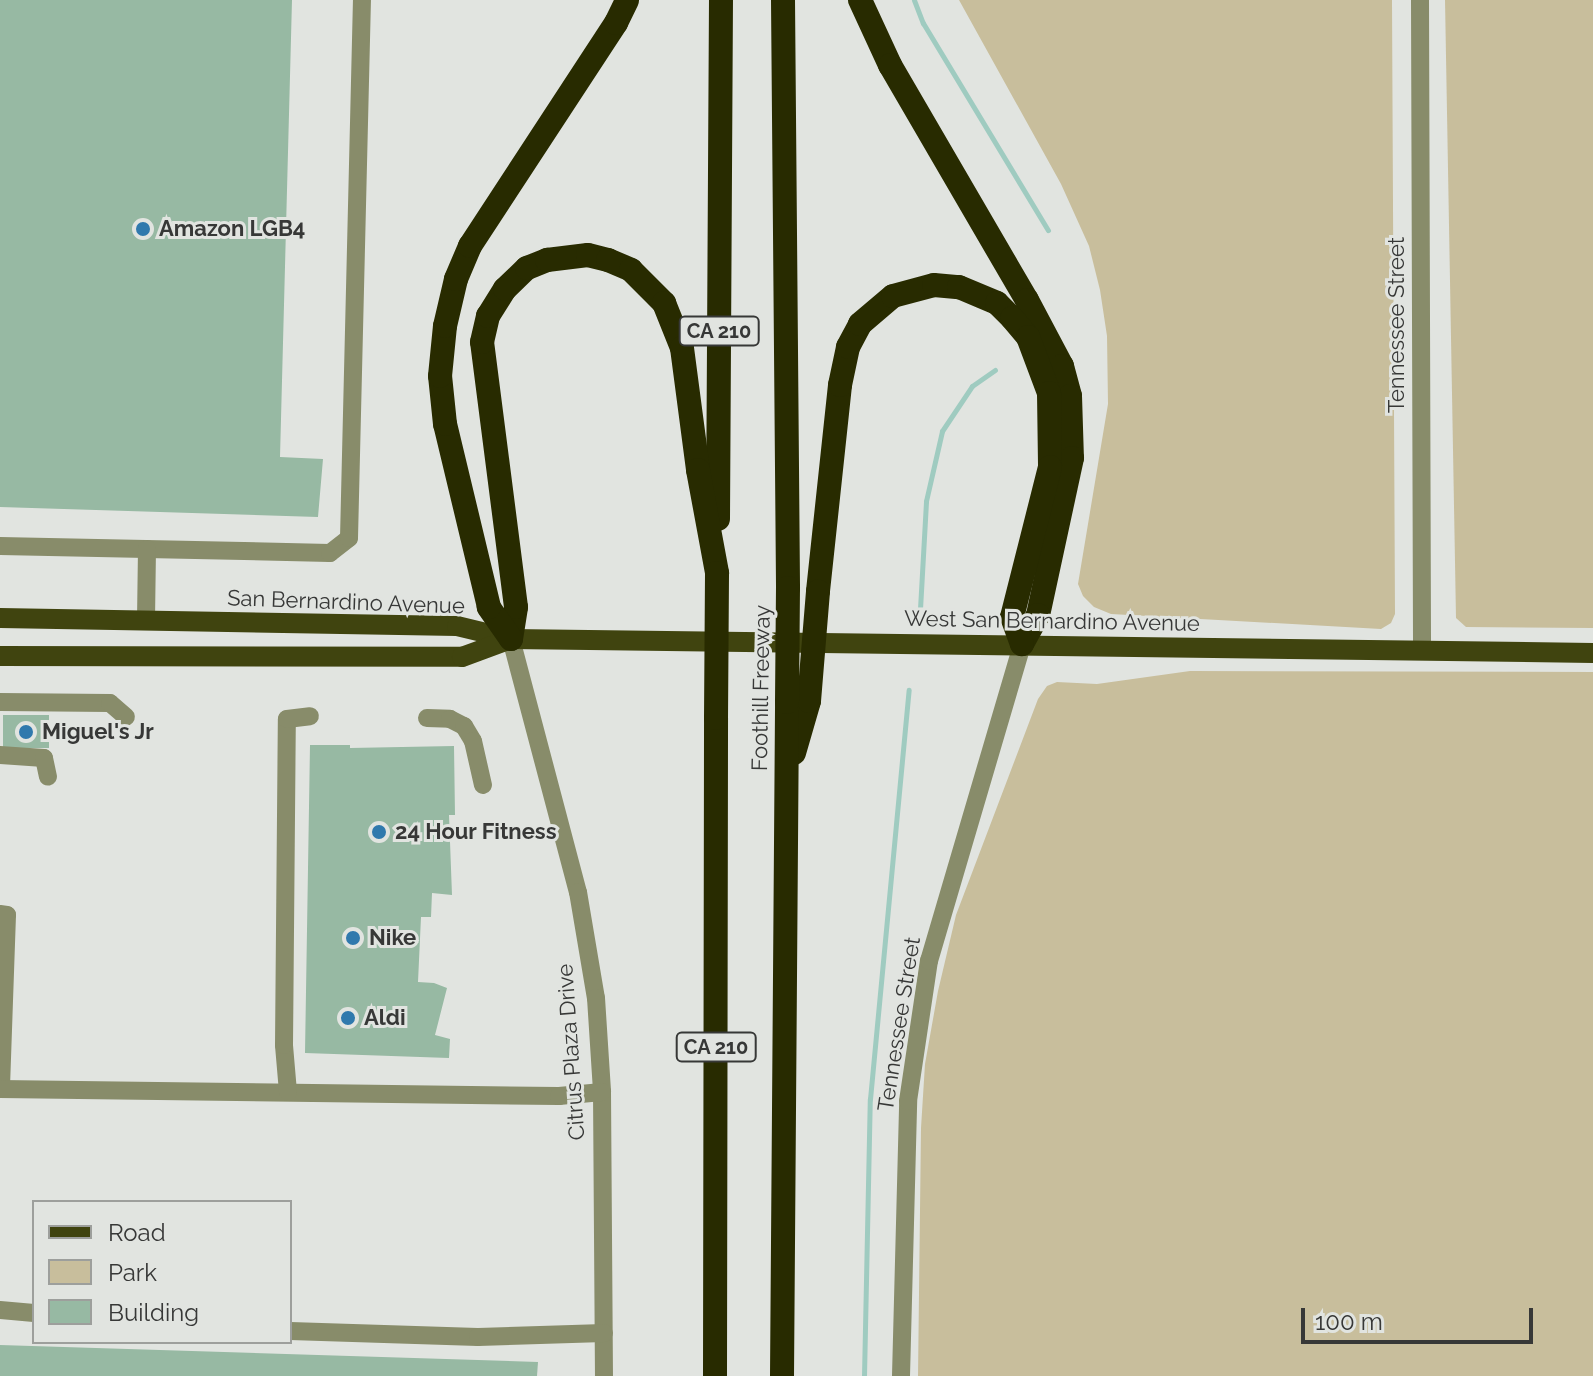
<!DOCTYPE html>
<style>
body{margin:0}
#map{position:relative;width:1593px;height:1376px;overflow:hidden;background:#e1e4e0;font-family:Raleway,sans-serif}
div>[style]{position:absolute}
.green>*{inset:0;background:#c8be9c}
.stream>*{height:5px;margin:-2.5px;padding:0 2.5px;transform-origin:2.5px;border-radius:2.5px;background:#9fcbc0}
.building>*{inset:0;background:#97b9a3;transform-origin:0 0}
.minor>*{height:18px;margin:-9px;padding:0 9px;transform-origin:9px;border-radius:9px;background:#888c6a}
.major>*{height:20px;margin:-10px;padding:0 10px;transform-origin:10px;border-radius:10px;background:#40440f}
.highway>*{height:24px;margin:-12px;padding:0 12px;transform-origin:12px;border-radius:12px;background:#282b00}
.highway-bridge>*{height:24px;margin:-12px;padding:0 12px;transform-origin:12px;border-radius:12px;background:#282b00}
.dots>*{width:22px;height:22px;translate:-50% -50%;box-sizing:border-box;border:4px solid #e1e4e0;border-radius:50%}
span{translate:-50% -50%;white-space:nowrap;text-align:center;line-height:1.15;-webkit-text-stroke:6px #e1e4e0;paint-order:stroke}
.shield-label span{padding:2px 6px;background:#e1e4e0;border:2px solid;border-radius:6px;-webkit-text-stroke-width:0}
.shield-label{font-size:20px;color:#373837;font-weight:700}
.poi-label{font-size:22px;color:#373837;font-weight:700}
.left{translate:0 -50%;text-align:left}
.street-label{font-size:22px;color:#373837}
.legend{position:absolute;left:32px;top:1200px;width:260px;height:144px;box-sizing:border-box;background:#e1e4e0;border:2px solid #9d9f9c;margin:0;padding:10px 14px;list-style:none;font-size:24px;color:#373837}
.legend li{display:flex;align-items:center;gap:16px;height:40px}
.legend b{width:40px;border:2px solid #9d9f9c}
.scale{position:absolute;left:1301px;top:1308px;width:232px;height:36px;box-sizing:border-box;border:4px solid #373837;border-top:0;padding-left:10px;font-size:24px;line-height:28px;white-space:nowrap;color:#373837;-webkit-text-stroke:6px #e1e4e0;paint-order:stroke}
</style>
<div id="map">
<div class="green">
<div style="clip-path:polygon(959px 0,1392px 0,1395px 614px,1391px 623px,1381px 629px,1111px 614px,1094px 607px,1083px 596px,1078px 584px,1108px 404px,1107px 336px,1100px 290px,1089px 246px,1061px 184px)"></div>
<div style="clip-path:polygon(1445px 0,1593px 0,1593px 628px,1466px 627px,1456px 618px)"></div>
<div style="clip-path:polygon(1190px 671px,1593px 672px,1593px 1376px,918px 1376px,921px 1128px,925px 1064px,938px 991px,956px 915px,1038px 699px,1047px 686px,1057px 682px,1097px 684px)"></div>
</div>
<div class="stream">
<div style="left:914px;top:0;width:25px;rotate:69deg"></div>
<div style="left:923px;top:23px;width:242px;rotate:58.9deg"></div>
<div style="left:920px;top:609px;width:108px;rotate:-86.8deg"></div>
<div style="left:926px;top:501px;width:72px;rotate:-77.1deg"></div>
<div style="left:942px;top:431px;width:54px;rotate:-56.3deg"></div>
<div style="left:972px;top:386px;width:28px;rotate:-35deg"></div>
<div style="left:864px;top:1376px;width:277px;rotate:-88.8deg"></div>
<div style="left:870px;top:1099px;width:411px;rotate:-84.6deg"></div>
</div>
<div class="building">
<div style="clip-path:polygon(0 0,292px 0,280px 457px,323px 459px,318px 517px,0 507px)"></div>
<div style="left:3px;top:715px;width:46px;height:33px"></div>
<div style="clip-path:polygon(310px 745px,350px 745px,350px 748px,454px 746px,455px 815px,449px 815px,452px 895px,432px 893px,431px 917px,421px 917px,418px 982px,434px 983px,447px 988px,435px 1035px,450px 1039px,449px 1058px,305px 1053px)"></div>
<div style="clip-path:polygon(0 1345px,538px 1362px,537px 1376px,0 1376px)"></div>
</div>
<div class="minor">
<div style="left:1420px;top:0;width:651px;rotate:89.82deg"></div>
<div style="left:0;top:546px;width:330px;rotate:1.2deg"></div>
<div style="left:330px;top:553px;width:24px;rotate:-38deg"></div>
<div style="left:349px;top:538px;width:538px;rotate:-88.62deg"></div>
<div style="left:146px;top:620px;width:71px;rotate:-89.2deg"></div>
<div style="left:511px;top:639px;width:262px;rotate:75.2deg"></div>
<div style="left:578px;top:892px;width:108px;rotate:80.4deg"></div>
<div style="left:596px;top:998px;width:94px;rotate:86.3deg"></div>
<div style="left:602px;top:1092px;width:284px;rotate:89.6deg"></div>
<div style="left:0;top:702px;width:110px;rotate:0.5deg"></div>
<div style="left:110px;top:703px;width:21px;rotate:41deg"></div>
<div style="left:427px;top:718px;width:23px;rotate:2deg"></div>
<div style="left:450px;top:719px;width:16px;rotate:27deg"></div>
<div style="left:464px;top:726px;width:17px;rotate:59deg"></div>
<div style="left:473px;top:741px;width:45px;rotate:77.2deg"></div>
<div style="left:0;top:755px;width:44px;rotate:3.9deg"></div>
<div style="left:44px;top:758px;width:19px;rotate:78deg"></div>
<div style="left:0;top:914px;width:7px;rotate:8deg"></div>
<div style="left:7px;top:915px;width:174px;rotate:92deg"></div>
<div style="left:0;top:1089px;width:559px;rotate:0.72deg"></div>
<div style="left:559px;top:1096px;width:43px;rotate:-5.3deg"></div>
<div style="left:288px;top:1092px;width:47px;rotate:-94.9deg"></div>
<div style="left:284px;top:1045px;width:326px;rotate:-89.5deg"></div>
<div style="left:287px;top:719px;width:23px;rotate:-7deg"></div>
<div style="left:0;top:1310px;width:34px;rotate:5deg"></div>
<div style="left:290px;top:1331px;width:188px;rotate:1.8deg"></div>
<div style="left:478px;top:1337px;width:126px;rotate:-1.8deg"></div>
<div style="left:901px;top:1376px;width:275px;rotate:-88.5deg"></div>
<div style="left:908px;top:1101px;width:142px;rotate:-81.5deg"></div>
<div style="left:929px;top:961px;width:330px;rotate:-73.6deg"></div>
</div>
<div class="major">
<div style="left:0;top:618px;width:457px;rotate:1deg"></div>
<div style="left:457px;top:626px;width:56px;rotate:13.5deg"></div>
<div style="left:511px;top:639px;width:1082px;rotate:0.74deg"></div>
<div style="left:0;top:656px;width:462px;rotate:0.1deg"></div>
<div style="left:462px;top:657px;width:52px;rotate:-20.2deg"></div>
</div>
<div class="highway">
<div style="left:783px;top:0;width:588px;rotate:89.51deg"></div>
<div style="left:860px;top:0;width:72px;rotate:65.2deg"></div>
<div style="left:890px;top:65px;width:272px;rotate:59.8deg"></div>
<div style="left:1027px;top:300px;width:75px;rotate:62.1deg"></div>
<div style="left:1062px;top:366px;width:31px;rotate:75deg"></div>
<div style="left:1070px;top:396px;width:62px;rotate:88.2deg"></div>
<div style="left:1072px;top:458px;width:161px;rotate:102.2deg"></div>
<div style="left:1038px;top:615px;width:33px;rotate:119deg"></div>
<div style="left:718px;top:519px;width:519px;rotate:-89.67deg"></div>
<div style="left:818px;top:591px;width:207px;rotate:-83.9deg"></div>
<div style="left:840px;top:385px;width:39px;rotate:-78deg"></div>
<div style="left:848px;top:347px;width:26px;rotate:-62deg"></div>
<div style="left:860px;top:324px;width:43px;rotate:-40.3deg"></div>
<div style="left:893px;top:296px;width:42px;rotate:-15deg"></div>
<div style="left:934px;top:285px;width:25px;rotate:5deg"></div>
<div style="left:959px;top:287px;width:41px;rotate:22.8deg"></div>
<div style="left:997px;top:303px;width:21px;rotate:45deg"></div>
<div style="left:1012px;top:318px;width:25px;rotate:50deg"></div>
<div style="left:1028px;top:337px;width:60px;rotate:69.4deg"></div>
<div style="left:1049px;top:393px;width:74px;rotate:89.2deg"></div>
<div style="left:1050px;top:467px;width:155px;rotate:104.2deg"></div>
<div style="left:1012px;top:617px;width:29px;rotate:70deg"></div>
<div style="left:511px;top:639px;width:32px;rotate:-81deg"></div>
<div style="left:516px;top:607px;width:267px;rotate:-97.3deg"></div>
<div style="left:482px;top:342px;width:27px;rotate:-77deg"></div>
<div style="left:488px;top:316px;width:32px;rotate:-58deg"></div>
<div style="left:505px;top:289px;width:30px;rotate:-44deg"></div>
<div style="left:527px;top:268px;width:22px;rotate:-22deg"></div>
<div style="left:547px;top:260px;width:41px;rotate:-7deg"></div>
<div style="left:588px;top:255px;width:21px;rotate:14deg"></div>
<div style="left:608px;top:260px;width:25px;rotate:23deg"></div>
<div style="left:631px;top:270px;width:47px;rotate:45deg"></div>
<div style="left:664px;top:303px;width:48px;rotate:68.2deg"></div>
<div style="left:682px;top:348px;width:123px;rotate:82.5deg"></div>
<div style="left:698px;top:470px;width:105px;rotate:79.5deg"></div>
<div style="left:511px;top:639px;width:39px;rotate:-125deg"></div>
<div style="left:489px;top:607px;width:188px;rotate:-103.5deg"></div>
<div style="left:445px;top:424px;width:48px;rotate:-95.9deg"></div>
<div style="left:440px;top:376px;width:50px;rotate:-84.3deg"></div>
<div style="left:445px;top:326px;width:48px;rotate:-76.8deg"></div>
<div style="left:456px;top:279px;width:36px;rotate:-67deg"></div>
<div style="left:470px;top:246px;width:267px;rotate:-56.8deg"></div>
<div style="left:616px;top:23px;width:25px;rotate:-64deg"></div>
<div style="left:794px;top:753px;width:54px;rotate:-73.9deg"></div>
<div style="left:715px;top:1376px;width:658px;rotate:-89.91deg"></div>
<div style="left:782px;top:1376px;width:674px;rotate:-89.57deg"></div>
</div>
<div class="highway-bridge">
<div style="left:809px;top:701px;width:110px;rotate:-85.3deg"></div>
<div style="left:787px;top:702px;width:114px;rotate:-89.5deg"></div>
<div style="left:716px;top:718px;width:145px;rotate:-89.6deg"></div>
</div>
<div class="dots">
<div style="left:143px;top:229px;background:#3079ad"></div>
<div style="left:26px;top:732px;background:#3079ad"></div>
<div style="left:379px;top:832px;background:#3079ad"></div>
<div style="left:353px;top:938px;background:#3079ad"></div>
<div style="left:348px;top:1018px;background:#3079ad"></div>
</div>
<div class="shield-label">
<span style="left:719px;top:331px">CA 210</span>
<span style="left:716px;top:1047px">CA 210</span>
</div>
<div class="poi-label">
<span class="left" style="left:159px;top:229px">Amazon LGB4</span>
<span class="left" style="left:42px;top:732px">Miguel's Jr</span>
<span class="left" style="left:395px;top:832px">24 Hour Fitness</span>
<span class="left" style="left:369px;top:938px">Nike</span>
<span class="left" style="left:364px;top:1018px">Aldi</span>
</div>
<div class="street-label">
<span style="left:1397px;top:325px;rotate:-90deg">Tennessee Street</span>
<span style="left:346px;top:602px;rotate:2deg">San Bernardino Avenue</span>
<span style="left:1052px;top:621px;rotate:1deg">West San Bernardino Avenue</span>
<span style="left:761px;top:688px;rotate:-89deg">Foothill Freeway</span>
<span style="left:899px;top:1024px;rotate:-81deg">Tennessee Street</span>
<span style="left:571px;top:1052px;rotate:-94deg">Citrus Plaza Drive</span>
</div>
<ul class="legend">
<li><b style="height:10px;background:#40440f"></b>Road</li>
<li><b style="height:22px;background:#c8be9c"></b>Park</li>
<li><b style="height:22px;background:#97b9a3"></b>Building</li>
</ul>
<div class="scale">100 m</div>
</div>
